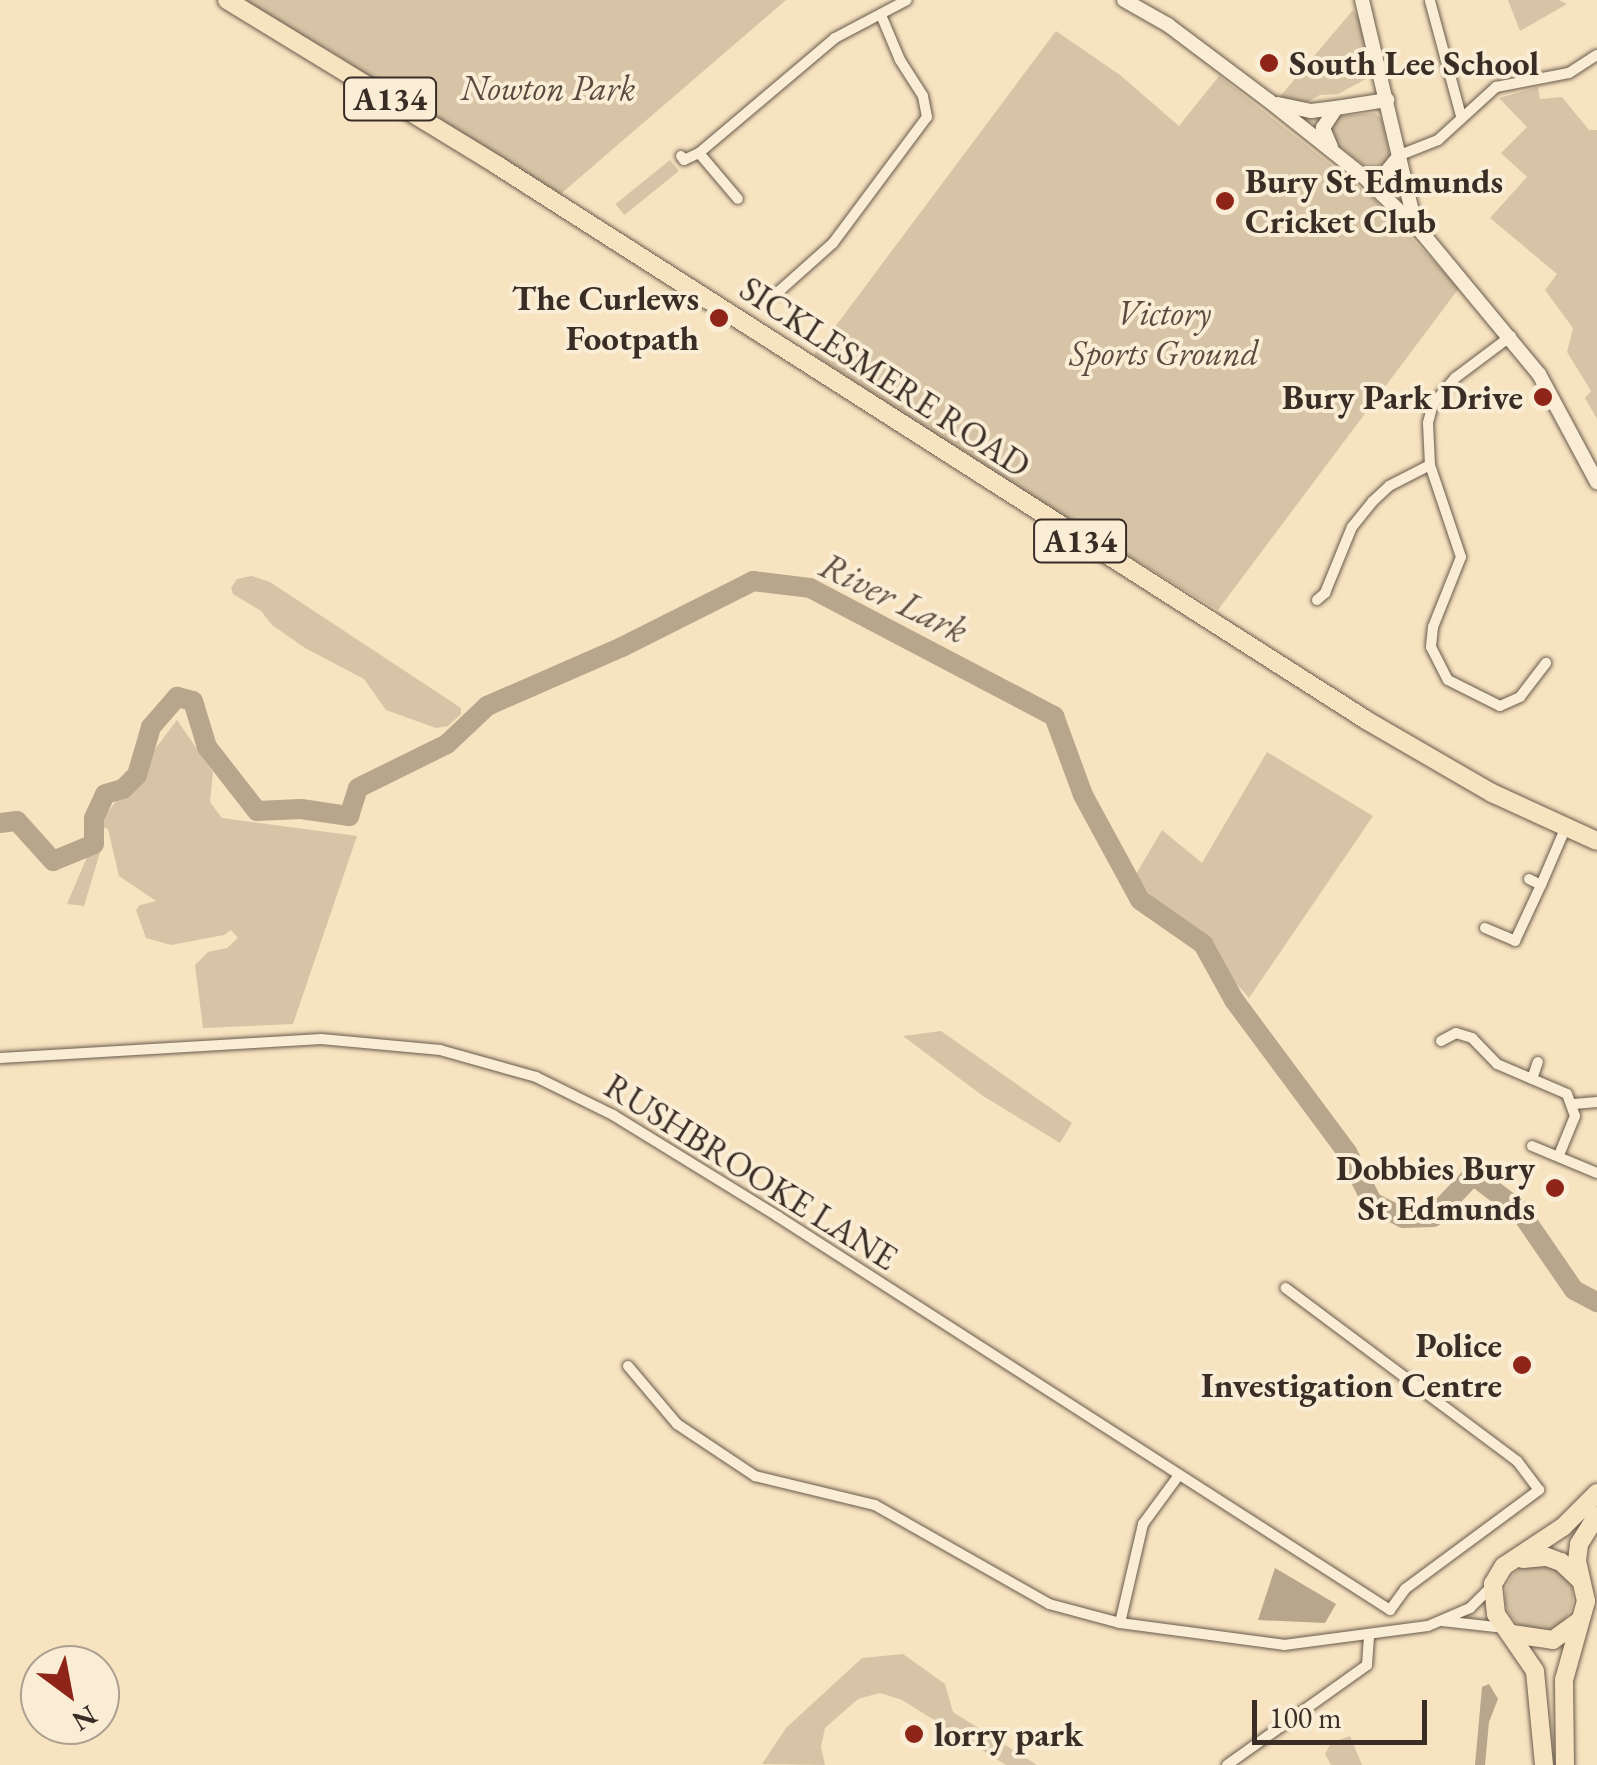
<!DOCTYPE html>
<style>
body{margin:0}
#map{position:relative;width:1597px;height:1765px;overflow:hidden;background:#f7e3c0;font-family:"EB Garamond",serif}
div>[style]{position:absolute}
.green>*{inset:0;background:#d7c4a6;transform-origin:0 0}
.round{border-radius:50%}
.water>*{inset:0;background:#b7a58c}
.river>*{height:20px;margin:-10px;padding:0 10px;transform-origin:10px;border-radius:10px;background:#b7a58c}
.roads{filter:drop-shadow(0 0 2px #695a4c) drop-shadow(0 0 2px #695a4c)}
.street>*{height:10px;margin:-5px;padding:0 5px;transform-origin:5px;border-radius:5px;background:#faedd6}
.secondary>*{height:14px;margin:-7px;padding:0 7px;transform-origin:7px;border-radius:7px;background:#faedd6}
.highway>*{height:18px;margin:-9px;padding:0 9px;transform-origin:9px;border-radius:9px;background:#f7e3c0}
.dots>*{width:28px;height:28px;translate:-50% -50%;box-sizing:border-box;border:5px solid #faedd6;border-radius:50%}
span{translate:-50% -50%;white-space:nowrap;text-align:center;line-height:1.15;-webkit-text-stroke:8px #faedd6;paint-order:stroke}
.shield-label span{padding:2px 8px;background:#faedd6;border:2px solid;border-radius:8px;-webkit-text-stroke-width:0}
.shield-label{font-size:32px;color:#3a2d26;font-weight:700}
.poi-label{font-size:35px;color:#3a2d26;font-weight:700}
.left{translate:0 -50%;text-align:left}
.right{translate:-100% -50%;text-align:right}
.park-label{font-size:35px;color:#594b40;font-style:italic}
.street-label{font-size:35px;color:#3a2d26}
.water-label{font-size:38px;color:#605145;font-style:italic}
.north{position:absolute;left:20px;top:1645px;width:100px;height:100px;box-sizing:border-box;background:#faedd6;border:2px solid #ada090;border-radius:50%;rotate:148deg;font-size:28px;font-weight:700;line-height:40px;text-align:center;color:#3a2d26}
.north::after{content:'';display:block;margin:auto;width:35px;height:45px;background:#8f2418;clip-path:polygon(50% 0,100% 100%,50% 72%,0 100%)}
.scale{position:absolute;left:1252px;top:1700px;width:175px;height:45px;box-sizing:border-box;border:5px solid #3a2d26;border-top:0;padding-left:12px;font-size:30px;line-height:35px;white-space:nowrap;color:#3a2d26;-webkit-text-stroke:8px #faedd6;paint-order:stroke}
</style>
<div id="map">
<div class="green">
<div style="clip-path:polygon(236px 0,786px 0,556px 198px,330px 51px)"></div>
<div style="clip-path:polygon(1508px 0,1559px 0,1567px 4px,1520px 31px)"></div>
<div style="clip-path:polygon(1353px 10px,1366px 28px,1374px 67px,1366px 79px,1338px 94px,1320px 95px,1307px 102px,1277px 100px)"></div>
<div style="clip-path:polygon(1056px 31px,1120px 75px,1179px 126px,1219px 76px,1373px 198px,1459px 288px,1218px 610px,1022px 492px,814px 355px)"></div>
<div style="clip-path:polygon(1538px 87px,1540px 99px,1562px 97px,1589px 130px,1597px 130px,1597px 419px,1585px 398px,1591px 391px,1567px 352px,1573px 328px,1545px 290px,1557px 274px,1490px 218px,1527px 177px,1501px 153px,1527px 127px,1499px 98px)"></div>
<div style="clip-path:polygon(1375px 113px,1382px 120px,1390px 156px,1381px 169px,1369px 170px,1334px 142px,1330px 131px,1339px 116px)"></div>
<div style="left:670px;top:160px;width:14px;height:70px;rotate:51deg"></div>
<div style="clip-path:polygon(252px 576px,270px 582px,461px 708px,461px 714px,448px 726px,436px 728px,386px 710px,364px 679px,305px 648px,272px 625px,261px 611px,233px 594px,231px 588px,237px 579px)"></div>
<div style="clip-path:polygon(177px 720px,213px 772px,210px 802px,222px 818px,357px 836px,293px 1024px,203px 1028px,195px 965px,208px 952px,227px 948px,238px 938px,231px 930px,224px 935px,171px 945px,146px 938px,136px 910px,140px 905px,156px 901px,119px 876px,108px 829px,102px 827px,98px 836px,104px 839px,84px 906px,67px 904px,104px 817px)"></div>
<div style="clip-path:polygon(1267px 752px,1373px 816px,1249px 998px,1193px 934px,1161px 909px,1135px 876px,1162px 830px,1202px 863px)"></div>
<div style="clip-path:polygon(941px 1031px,1072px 1123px,1060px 1143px,983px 1096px,903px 1036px)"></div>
<div class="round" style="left:1505px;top:1563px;width:68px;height:68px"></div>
<div style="clip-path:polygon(903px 1654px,945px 1684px,953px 1712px,1037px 1765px,1006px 1765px,902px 1700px,880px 1693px,858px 1699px,825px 1728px,821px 1747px,825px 1765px,762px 1764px,786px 1728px,862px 1658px)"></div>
<div style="clip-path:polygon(1350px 1736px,1362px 1765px,1331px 1765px,1325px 1754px,1331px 1743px)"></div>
</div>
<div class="water">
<div style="clip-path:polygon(1275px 1568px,1336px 1604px,1325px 1623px,1258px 1620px)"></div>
<div style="clip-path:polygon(1489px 1684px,1498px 1699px,1489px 1722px,1485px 1765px,1475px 1765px,1482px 1687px)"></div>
</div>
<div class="river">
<div style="left:0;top:823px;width:17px;rotate:-7deg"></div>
<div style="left:17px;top:821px;width:54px;rotate:48deg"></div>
<div style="left:53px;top:861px;width:44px;rotate:-22.5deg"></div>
<div style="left:94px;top:844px;width:26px;rotate:-90deg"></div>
<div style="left:94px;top:818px;width:26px;rotate:-65deg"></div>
<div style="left:105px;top:794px;width:19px;rotate:-16deg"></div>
<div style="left:123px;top:789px;width:20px;rotate:-45deg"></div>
<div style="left:137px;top:775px;width:50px;rotate:-73.7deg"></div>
<div style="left:151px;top:727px;width:40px;rotate:-49deg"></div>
<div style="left:177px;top:697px;width:16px;rotate:14deg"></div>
<div style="left:193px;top:701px;width:48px;rotate:73.1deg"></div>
<div style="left:207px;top:747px;width:81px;rotate:52deg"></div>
<div style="left:257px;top:811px;width:44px;rotate:-2.6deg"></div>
<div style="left:301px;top:809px;width:49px;rotate:8.3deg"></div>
<div style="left:349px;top:816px;width:29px;rotate:-72deg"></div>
<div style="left:358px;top:788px;width:99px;rotate:-26.3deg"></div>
<div style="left:447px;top:744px;width:55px;rotate:-43.5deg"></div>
<div style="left:487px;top:706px;width:147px;rotate:-23.6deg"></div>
<div style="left:622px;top:647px;width:147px;rotate:-26.7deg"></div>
<div style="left:753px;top:581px;width:57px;rotate:7deg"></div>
<div style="left:810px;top:588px;width:276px;rotate:27.7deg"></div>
<div style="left:1054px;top:716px;width:84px;rotate:69.8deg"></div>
<div style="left:1083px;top:795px;width:119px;rotate:61.5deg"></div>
<div style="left:1140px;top:900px;width:77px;rotate:34.9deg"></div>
<div style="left:1203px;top:944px;width:64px;rotate:61deg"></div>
<div style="left:1234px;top:1000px;width:189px;rotate:53.4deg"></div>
<div style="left:1347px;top:1152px;width:56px;rotate:63.4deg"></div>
<div style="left:1372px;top:1202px;width:35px;rotate:27deg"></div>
<div style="left:1403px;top:1218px;width:30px;rotate:-2deg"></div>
<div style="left:1433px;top:1217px;width:52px;rotate:-46.5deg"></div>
<div style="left:1469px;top:1179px;width:8px;rotate:-7deg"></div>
<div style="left:1477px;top:1178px;width:53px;rotate:37.3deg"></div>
<div style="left:1519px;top:1210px;width:97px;rotate:55.5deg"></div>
<div style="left:1574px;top:1290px;width:26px;rotate:28deg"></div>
</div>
<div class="roads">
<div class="street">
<div style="left:1430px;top:1px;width:119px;rotate:74.9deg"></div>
<div style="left:699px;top:153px;width:60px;rotate:49.7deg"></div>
<div style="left:1400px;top:155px;width:41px;rotate:-21.5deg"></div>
<div style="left:1438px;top:140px;width:79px;rotate:-42.4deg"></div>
<div style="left:1496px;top:87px;width:74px;rotate:-10.9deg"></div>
<div style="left:1569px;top:73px;width:33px;rotate:-33deg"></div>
<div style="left:681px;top:156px;width:5px;rotate:53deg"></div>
<div style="left:684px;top:160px;width:17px;rotate:-25deg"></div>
<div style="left:699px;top:153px;width:178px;rotate:-40.2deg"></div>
<div style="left:835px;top:38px;width:81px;rotate:-27.8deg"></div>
<div style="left:776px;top:294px;width:76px;rotate:-41.8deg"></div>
<div style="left:833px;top:243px;width:157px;rotate:-53.3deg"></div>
<div style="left:927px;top:117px;width:21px;rotate:-101deg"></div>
<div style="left:923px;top:96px;width:43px;rotate:-122.6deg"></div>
<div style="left:900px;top:60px;width:49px;rotate:-112.9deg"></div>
<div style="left:1511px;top:336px;width:70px;rotate:143.1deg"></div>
<div style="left:1455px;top:378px;width:34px;rotate:130deg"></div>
<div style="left:1433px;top:404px;width:20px;rotate:105deg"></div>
<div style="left:1428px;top:423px;width:42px;rotate:87.3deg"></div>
<div style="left:1430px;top:465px;width:97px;rotate:71.4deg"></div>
<div style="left:1461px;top:557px;width:75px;rotate:111.8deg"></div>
<div style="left:1433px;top:627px;width:20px;rotate:96deg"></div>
<div style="left:1431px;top:647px;width:37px;rotate:63deg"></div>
<div style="left:1448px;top:680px;width:58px;rotate:26.6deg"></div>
<div style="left:1500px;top:706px;width:22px;rotate:-24deg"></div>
<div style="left:1520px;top:697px;width:43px;rotate:-52.6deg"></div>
<div style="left:1317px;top:600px;width:11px;rotate:-41deg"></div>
<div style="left:1325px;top:593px;width:71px;rotate:-67.8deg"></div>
<div style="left:1352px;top:527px;width:32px;rotate:-51deg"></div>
<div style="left:1372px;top:502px;width:23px;rotate:-43deg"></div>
<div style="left:1389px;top:486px;width:46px;rotate:-27.1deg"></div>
<div style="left:1529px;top:879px;width:13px;rotate:27deg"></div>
<div style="left:1541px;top:885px;width:61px;rotate:-66.8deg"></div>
<div style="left:1485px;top:928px;width:33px;rotate:23deg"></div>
<div style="left:1515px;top:941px;width:62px;rotate:-65.1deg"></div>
<div style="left:1441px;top:1041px;width:17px;rotate:-28deg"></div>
<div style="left:1456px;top:1033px;width:17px;rotate:17deg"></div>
<div style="left:1472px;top:1038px;width:36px;rotate:46deg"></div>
<div style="left:1497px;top:1064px;width:76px;rotate:23.2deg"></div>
<div style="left:1567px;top:1094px;width:23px;rotate:70deg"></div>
<div style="left:1575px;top:1116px;width:42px;rotate:112.3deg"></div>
<div style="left:0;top:1058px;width:322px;rotate:-3.4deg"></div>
<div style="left:321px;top:1039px;width:120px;rotate:5.3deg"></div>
<div style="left:440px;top:1050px;width:100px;rotate:15.7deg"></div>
<div style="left:536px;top:1077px;width:86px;rotate:26.3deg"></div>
<div style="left:613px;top:1115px;width:193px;rotate:31.6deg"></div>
<div style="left:777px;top:1216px;width:729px;rotate:32.73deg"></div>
<div style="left:1390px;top:1610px;width:26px;rotate:-54deg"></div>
<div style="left:1405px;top:1589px;width:167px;rotate:-36.5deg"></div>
<div style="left:1539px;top:1490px;width:36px;rotate:-127deg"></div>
<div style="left:1517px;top:1461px;width:289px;rotate:-143.2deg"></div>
<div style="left:1532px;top:1079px;width:18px;rotate:-71deg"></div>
<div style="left:1574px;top:1104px;width:23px;rotate:-5deg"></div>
<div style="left:1532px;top:1146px;width:70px;rotate:22.6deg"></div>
<div style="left:628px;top:1366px;width:76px;rotate:49.8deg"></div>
<div style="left:677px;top:1424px;width:94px;rotate:33.7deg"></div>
<div style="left:755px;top:1476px;width:123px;rotate:13.6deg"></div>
<div style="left:875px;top:1505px;width:200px;rotate:29.6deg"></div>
<div style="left:1049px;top:1604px;width:73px;rotate:15deg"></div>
<div style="left:1120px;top:1623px;width:165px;rotate:7.6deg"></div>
<div style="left:1284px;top:1645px;width:145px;rotate:-7.5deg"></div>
<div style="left:1428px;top:1626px;width:46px;rotate:-23.2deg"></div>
<div style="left:1470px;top:1608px;width:33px;rotate:-45deg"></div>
<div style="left:1442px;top:1621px;width:63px;rotate:6.3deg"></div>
<div style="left:1120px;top:1623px;width:102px;rotate:-76.9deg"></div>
<div style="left:1143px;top:1524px;width:61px;rotate:-53.7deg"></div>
<div style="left:1227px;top:1765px;width:172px;rotate:-35.5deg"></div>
<div style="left:1367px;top:1665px;width:31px;rotate:-86deg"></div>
</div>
<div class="secondary">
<div style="left:1124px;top:0;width:51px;rotate:29.6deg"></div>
<div style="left:1168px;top:25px;width:125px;rotate:36.9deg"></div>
<div style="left:1268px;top:100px;width:120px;rotate:38.6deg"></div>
<div style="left:1362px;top:175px;width:85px;rotate:44deg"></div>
<div style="left:1423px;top:234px;width:182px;rotate:50.4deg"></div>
<div style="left:1539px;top:374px;width:123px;rotate:61.8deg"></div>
<div style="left:1362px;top:0;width:214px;rotate:76.7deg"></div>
<div style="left:1411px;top:208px;width:23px;rotate:65deg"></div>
<div style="left:1278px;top:104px;width:34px;rotate:12deg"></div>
<div style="left:1311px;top:111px;width:25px;rotate:-7deg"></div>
<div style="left:1331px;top:147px;width:21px;rotate:-113deg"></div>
<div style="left:1323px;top:128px;width:24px;rotate:-57deg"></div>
<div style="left:1336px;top:108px;width:52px;rotate:-8.9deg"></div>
<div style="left:1363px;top:175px;width:21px"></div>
<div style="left:1384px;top:175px;width:26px;rotate:-51deg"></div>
</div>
<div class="highway">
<div style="left:227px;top:0;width:316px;rotate:31.4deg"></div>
<div style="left:497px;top:165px;width:1031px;rotate:32.56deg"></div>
<div style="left:1366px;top:720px;width:146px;rotate:30.1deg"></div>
<div style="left:1492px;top:793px;width:115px;rotate:24.6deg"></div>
<div style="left:1523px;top:1559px;width:24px;rotate:-5deg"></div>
<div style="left:1547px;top:1557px;width:15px;rotate:20deg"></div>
<div style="left:1561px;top:1562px;width:25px;rotate:43deg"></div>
<div style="left:1512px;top:1634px;width:41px;rotate:8.3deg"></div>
<div style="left:1553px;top:1640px;width:31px;rotate:-36deg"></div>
<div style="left:1544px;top:1765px;width:94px;rotate:-95.5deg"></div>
<div style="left:1535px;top:1671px;width:69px;rotate:-124.4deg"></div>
<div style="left:1496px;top:1614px;width:30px;rotate:-96deg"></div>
<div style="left:1493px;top:1584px;width:21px;rotate:-59deg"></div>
<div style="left:1504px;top:1566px;width:71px;rotate:-33.5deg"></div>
<div style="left:1563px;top:1527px;width:48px;rotate:-45deg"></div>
<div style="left:1565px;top:1765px;width:85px;rotate:-90.7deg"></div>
<div style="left:1564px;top:1680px;width:82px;rotate:-74.4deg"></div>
<div style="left:1586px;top:1601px;width:41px;rotate:-102.7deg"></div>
<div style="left:1577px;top:1561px;width:17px;rotate:-83deg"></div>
<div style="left:1579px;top:1544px;width:34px;rotate:-58deg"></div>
</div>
</div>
<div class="dots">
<div style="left:1269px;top:63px;background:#8f2418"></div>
<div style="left:1225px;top:201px;background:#8f2418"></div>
<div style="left:719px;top:318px;background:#8f2418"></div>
<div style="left:1543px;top:397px;background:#8f2418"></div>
<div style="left:1555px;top:1188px;background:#8f2418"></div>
<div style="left:1522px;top:1365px;background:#8f2418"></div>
<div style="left:914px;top:1734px;background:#8f2418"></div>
</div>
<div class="shield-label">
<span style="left:390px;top:99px">A134</span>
<span style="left:1080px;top:541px">A134</span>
</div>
<div class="poi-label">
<span class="left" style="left:1289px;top:63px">South Lee School</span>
<span class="left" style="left:1245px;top:201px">Bury St Edmunds<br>Cricket Club</span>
<span class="right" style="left:699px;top:318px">The Curlews<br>Footpath</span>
<span class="right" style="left:1523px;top:397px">Bury Park Drive</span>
<span class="right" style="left:1535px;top:1188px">Dobbies Bury<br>St Edmunds</span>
<span class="right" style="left:1502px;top:1365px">Police<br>Investigation Centre</span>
<span class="left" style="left:934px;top:1734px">lorry park</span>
</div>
<div class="park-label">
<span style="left:548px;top:88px">Nowton Park</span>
<span style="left:1164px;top:333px">Victory<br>Sports Ground</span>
</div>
<div class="street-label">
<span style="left:885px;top:377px;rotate:33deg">SICKLESMERE ROAD</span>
<span style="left:751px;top:1172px;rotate:32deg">RUSHBROOKE LANE</span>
</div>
<div class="water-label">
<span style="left:894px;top:597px;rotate:26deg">River Lark</span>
</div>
<div class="north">N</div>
<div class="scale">100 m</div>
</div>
